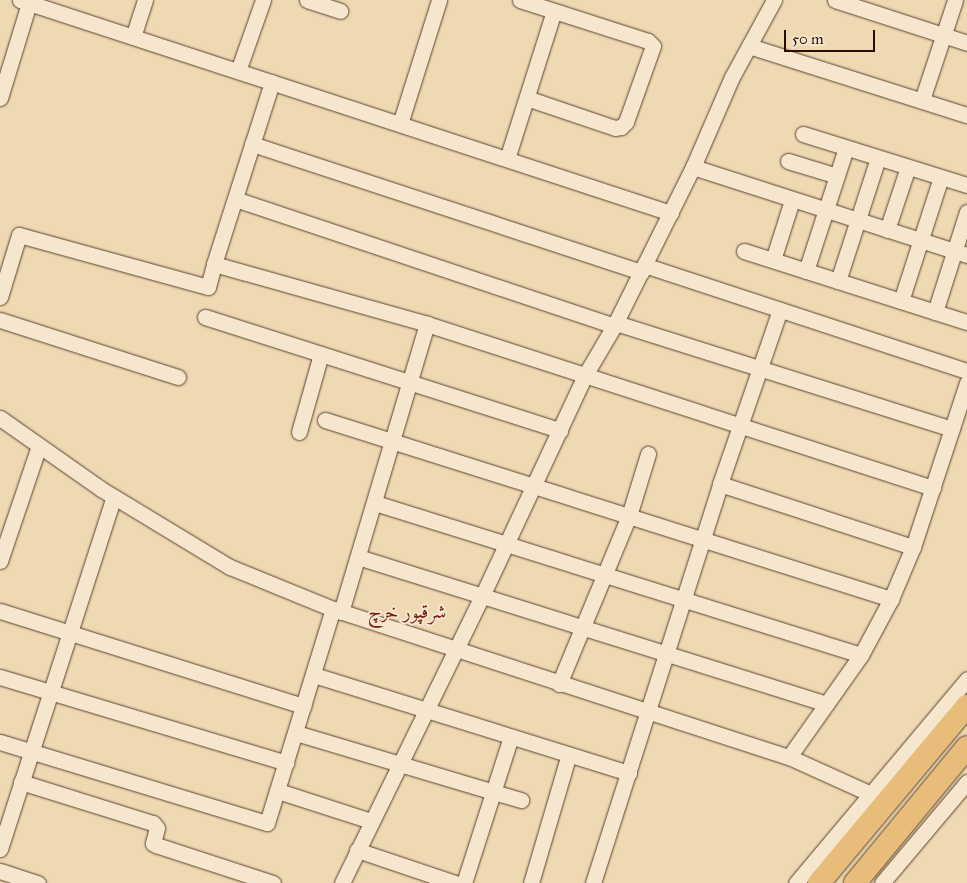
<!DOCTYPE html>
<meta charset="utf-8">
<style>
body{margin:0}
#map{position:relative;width:967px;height:883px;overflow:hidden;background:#efd9b2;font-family:"IM FELL Great Primer",Amiri,serif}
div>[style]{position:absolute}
.roads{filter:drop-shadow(0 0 1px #5a4130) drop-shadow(0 0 1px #5a4130)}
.minor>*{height:15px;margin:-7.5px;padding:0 7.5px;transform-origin:7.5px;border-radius:7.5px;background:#f5e6cd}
.highway>*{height:22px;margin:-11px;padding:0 11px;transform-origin:11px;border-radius:11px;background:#e8bc79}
span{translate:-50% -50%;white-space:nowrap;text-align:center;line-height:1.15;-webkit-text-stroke:4px #f5e6cd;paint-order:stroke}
.quarter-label{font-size:20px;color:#7a1f14}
.scale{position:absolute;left:784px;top:30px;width:91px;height:22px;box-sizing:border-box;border:2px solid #280e04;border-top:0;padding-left:6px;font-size:15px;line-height:18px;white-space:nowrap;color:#280e04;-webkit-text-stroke:4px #f5e6cd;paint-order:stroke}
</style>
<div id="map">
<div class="roads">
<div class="minor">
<div style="left:20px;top:0;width:685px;rotate:18.12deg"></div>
<div style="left:307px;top:0;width:35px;rotate:18deg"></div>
<div style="left:520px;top:0;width:134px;rotate:17.8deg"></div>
<div style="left:648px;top:41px;width:7px;rotate:45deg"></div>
<div style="left:653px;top:46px;width:81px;rotate:109.6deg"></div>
<div style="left:626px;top:122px;width:7px;rotate:135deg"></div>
<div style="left:621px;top:127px;width:6px;rotate:171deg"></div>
<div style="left:615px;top:128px;width:93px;rotate:-161.2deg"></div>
<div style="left:835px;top:0;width:139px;rotate:18deg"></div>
<div style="left:133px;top:37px;width:39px;rotate:-72deg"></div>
<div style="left:749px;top:46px;width:229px;rotate:17.6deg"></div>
<div style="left:238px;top:71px;width:75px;rotate:-70.6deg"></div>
<div style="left:0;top:98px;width:99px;rotate:-73deg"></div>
<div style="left:922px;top:100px;width:105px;rotate:-71.7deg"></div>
<div style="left:400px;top:124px;width:130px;rotate:-72.5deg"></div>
<div style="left:803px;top:134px;width:172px;rotate:17.3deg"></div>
<div style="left:252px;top:144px;width:410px;rotate:18.2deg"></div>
<div style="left:507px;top:159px;width:155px;rotate:-72.4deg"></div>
<div style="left:788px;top:161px;width:51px;rotate:17deg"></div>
<div style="left:693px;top:167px;width:288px;rotate:17.8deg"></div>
<div style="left:235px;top:199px;width:400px;rotate:18.5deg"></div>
<div style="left:887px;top:230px;width:66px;rotate:-71.6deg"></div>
<div style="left:744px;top:251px;width:234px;rotate:17.7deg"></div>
<div style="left:773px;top:260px;width:63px;rotate:-72.4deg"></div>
<div style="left:214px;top:264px;width:191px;rotate:-72.3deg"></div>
<div style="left:644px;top:265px;width:340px;rotate:18.2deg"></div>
<div style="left:806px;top:271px;width:129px;rotate:-72deg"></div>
<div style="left:838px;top:281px;width:129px;rotate:-72deg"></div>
<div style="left:0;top:297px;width:65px;rotate:-73deg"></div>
<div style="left:19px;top:235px;width:196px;rotate:15.4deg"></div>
<div style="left:208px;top:287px;width:24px;rotate:-75deg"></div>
<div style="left:214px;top:264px;width:221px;rotate:15.7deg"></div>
<div style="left:427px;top:324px;width:532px;rotate:17.96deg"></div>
<div style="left:901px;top:301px;width:130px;rotate:-72.1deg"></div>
<div style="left:935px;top:312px;width:105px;rotate:-72.3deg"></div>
<div style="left:205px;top:317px;width:373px;rotate:17.7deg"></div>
<div style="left:0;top:320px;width:187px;rotate:17.8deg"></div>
<div style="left:616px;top:323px;width:352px;rotate:17.5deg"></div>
<div style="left:0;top:418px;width:123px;rotate:35.1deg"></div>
<div style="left:101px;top:489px;width:151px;rotate:31.2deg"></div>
<div style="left:230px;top:567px;width:111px;rotate:22.2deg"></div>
<div style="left:333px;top:609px;width:479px;rotate:18deg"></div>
<div style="left:789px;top:757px;width:90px;rotate:24.3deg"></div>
<div style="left:325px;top:420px;width:594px;rotate:17.55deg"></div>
<div style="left:299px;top:432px;width:81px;rotate:-74.2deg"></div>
<div style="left:720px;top:484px;width:203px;rotate:18.1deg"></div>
<div style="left:375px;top:503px;width:509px;rotate:17.37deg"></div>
<div style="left:358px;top:557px;width:491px;rotate:17.4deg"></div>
<div style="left:0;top:561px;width:121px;rotate:-71.3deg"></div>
<div style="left:0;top:611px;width:318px;rotate:17.4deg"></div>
<div style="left:341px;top:612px;width:301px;rotate:-73.4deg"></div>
<div style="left:314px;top:675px;width:330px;rotate:17.3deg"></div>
<div style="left:0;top:677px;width:299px;rotate:16.7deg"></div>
<div style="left:559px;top:684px;width:182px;rotate:-67.4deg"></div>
<div style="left:629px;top:516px;width:65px;rotate:-73deg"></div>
<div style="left:296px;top:733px;width:235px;rotate:16.6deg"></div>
<div style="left:0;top:742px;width:279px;rotate:16.9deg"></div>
<div style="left:267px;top:823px;width:224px;rotate:-72.9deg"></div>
<div style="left:789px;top:757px;width:125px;rotate:-54.8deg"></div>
<div style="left:861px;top:655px;width:64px;rotate:-61.8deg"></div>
<div style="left:891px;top:599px;width:56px;rotate:-67.1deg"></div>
<div style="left:913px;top:547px;width:173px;rotate:-71.8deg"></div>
<div style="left:21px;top:782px;width:138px;rotate:17.3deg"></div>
<div style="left:153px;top:823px;width:6px;rotate:51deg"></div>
<div style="left:157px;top:828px;width:16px;rotate:105deg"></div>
<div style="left:153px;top:843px;width:4px;rotate:34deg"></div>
<div style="left:156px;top:845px;width:123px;rotate:18deg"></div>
<div style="left:278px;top:791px;width:98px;rotate:17.9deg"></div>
<div style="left:0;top:849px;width:370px;rotate:-72.1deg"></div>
<div style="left:357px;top:850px;width:103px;rotate:18.6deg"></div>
<div style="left:0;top:871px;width:40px;rotate:18deg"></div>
<div style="left:342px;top:883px;width:322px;rotate:-64deg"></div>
<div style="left:483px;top:594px;width:239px;rotate:-65deg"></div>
<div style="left:584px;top:377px;width:59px;rotate:-59.5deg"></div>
<div style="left:614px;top:326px;width:178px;rotate:-63.6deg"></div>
<div style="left:693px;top:167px;width:98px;rotate:-66.6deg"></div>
<div style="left:732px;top:77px;width:88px;rotate:-61.4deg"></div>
<div style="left:464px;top:883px;width:153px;rotate:-72.2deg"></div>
<div style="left:531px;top:883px;width:134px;rotate:-73.6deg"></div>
<div style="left:593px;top:883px;width:419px;rotate:-72.3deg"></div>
<div style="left:720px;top:484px;width:184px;rotate:-71deg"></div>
<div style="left:796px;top:883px;width:266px;rotate:-50deg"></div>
<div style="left:882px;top:883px;width:132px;rotate:-49.9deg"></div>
</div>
<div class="highway">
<div style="left:819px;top:883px;width:231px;rotate:-50.1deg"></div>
<div style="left:855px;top:883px;width:176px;rotate:-50.5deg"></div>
</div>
</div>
<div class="quarter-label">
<span style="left:407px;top:611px">شرقپور خرچ</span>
</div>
<div class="scale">50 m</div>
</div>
